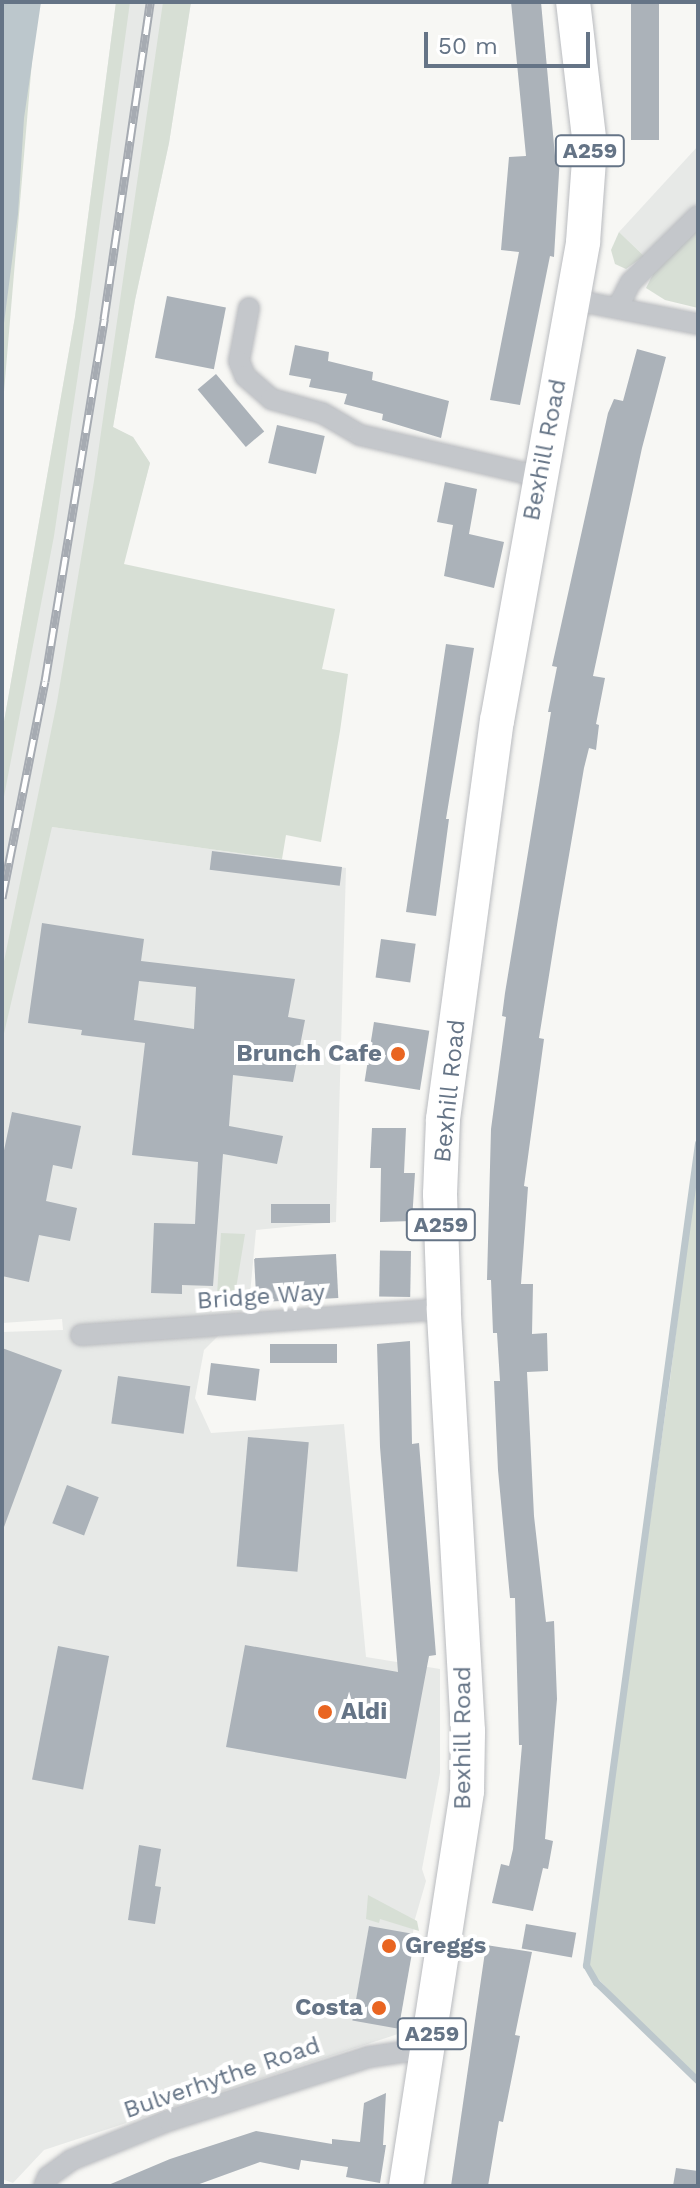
<!DOCTYPE html>
<style>
body{margin:0}
#map{position:relative;width:700px;height:2188px;overflow:hidden;background:#f7f7f4;font-family:"Work Sans",sans-serif}
div>[style]{position:absolute}
.built>*{inset:0;background:#e7e9e7}
.green>*{inset:0;background:#d7dfd5}
.water>*{inset:0;background:#bcc7cc}
.stream>*{height:7px;margin:-3.5px;padding:0 3.5px;transform-origin:3.5px;border-radius:3.5px;background:#bcc7cc}
.building>*{inset:0;background:#abb2b9;transform-origin:0 0}
.roads{filter:drop-shadow(0 0 2px #b9bbbf) drop-shadow(0 0 2px #b9bbbf)}
.minor>*{height:20px;margin:-10px;padding:0 10px;transform-origin:10px;border-radius:10px;background:#c4c7cb}
.trunk>*{height:34px;margin:-17px;padding:0 17px;transform-origin:17px;border-radius:17px;background:#fff}
.rail>*{height:9px;margin-top:-4.5px;transform-origin:0;background:repeating-linear-gradient(90deg,#fff 0 18px,#a6abb2 0 36px);box-sizing:border-box;border-block:2px solid #a6abb2}
.dots>*{width:22px;height:22px;translate:-50% -50%;box-sizing:border-box;border:4px solid #fff;border-radius:50%}
span{translate:-50% -50%;white-space:nowrap;text-align:center;line-height:1.15;-webkit-text-stroke:8px #fff;paint-order:stroke}
.shield-label span{padding:2px 6px;background:#fff;border:2px solid;border-radius:6px;-webkit-text-stroke-width:0}
.shield-label{font-size:22px;color:#657486;font-weight:700}
.street-label{font-size:24px;color:#657486}
.poi-label{font-size:24px;color:#657486;font-weight:700}
.right{translate:-100% -50%;text-align:right}
.left{translate:0 -50%;text-align:left}
.frame{position:absolute;inset:0;border:4px solid #657486;pointer-events:none}
.scale{position:absolute;left:424px;top:32px;width:166px;height:36px;box-sizing:border-box;border:4px solid #657486;border-top:0;padding-left:10px;font-size:24px;line-height:28px;white-space:nowrap;color:#657486;-webkit-text-stroke:6px #fff;paint-order:stroke}
</style>
<div id="map">
<div class="built">
<div style="clip-path:polygon(116px 2px,191px 2px,169px 143px,135px 300px,113px 427px,133px 437px,150px 463px,52px 827px,346px 868px,336px 1222px,256px 1230px,249px 1305px,204px 1350px,195px 1398px,211px 1433px,344px 1424px,366px 1657px,440px 1669px,440px 1773px,422px 1869px,426px 1881px,415px 1919px,398px 2034px,44px 2150px,13px 2183px,2px 2179px,2px 1332px,63px 1330px,62px 1319px,2px 1323px,2px 733px,75px 317px)"></div>
<div style="clip-path:polygon(698px 146px,698px 203px,644px 256px,619px 232px)"></div>
</div>
<div class="green">
<div style="clip-path:polygon(2px 2px,37px 2px,2px 415px)"></div>
<div style="clip-path:polygon(116px 2px,130px 2px,91px 287px,54px 536px,2px 807px,2px 733px,75px 317px)"></div>
<div style="clip-path:polygon(163px 2px,191px 2px,169px 143px,135px 300px,113px 427px,133px 437px,150px 463px,124px 564px,335px 609px,322px 669px,348px 674px,340px 731px,321px 842px,286px 835px,282px 859px,52px 827px,2px 1042px,2px 971px,57px 702px,94px 481px)"></div>
<div style="clip-path:polygon(698px 227px,698px 308px,665px 300px,646px 288px,656px 268px)"></div>
<div style="clip-path:polygon(619px 232px,644px 256px,626px 269px,615px 264px,611px 250px)"></div>
<div style="clip-path:polygon(698px 1155px,698px 2084px,587px 1967px,670px 1380px)"></div>
<div style="clip-path:polygon(221px 1233px,245px 1234px,233px 1307px,216px 1310px)"></div>
<div style="clip-path:polygon(368px 1895px,417px 1921px,419px 1931px,380px 1919px,379px 1923px,366px 1919px)"></div>
</div>
<div class="water">
<div style="clip-path:polygon(2px 2px,41px 2px,24px 118px,18px 214px,2px 339px)"></div>
</div>
<div class="stream">
<div style="left:698px;top:1143px;width:830px;rotate:97.76deg"></div>
<div style="left:586px;top:1965px;width:20px;rotate:60deg"></div>
<div style="left:596px;top:1982px;width:142px;rotate:44.1deg"></div>
</div>
<div class="building">
<div style="clip-path:polygon(511px 2px,541px 2px,555px 156px,560px 156px,554px 257px,550px 256px,520px 405px,490px 400px,519px 252px,501px 250px,509px 157px,526px 156px)"></div>
<div style="left:631px;top:2px;width:28px;height:138px"></div>
<div style="left:167px;top:296px;width:60px;height:63px;rotate:11deg"></div>
<div style="clip-path:polygon(295px 345px,329px 352px,328px 361px,373px 372px,372px 380px,449px 401px,441px 438px,382px 420px,383px 414px,344px 404px,347px 394px,309px 387px,311px 379px,289px 375px)"></div>
<div style="clip-path:polygon(637px 349px,666px 357px,642px 448px,593px 676px,605px 678px,596px 724px,599px 725px,596px 750px,589px 748px,584px 768px,558px 919px,539px 1038px,544px 1039px,524px 1186px,528px 1187px,521px 1284px,533px 1284px,532px 1334px,547px 1333px,548px 1371px,527px 1372px,534px 1516px,546px 1622px,554px 1621px,557px 1699px,545px 1839px,553px 1841px,548px 1869px,543px 1868px,533px 1911px,492px 1903px,501px 1864px,509px 1866px,513px 1849px,522px 1745px,519px 1745px,515px 1598px,510px 1598px,498px 1470px,494px 1381px,500px 1381px,497px 1333px,493px 1333px,491px 1280px,487px 1280px,491px 1129px,506px 1017px,502px 1016px,505px 993px,551px 712px,548px 712px,557px 667px,552px 666px,608px 413px,614px 399px,623px 401px)"></div>
<div style="left:216px;top:374px;width:75px;height:24px;rotate:50deg"></div>
<div style="left:277px;top:425px;width:49px;height:39px;rotate:13deg"></div>
<div style="clip-path:polygon(445px 482px,477px 489px,469px 534px,504px 542px,494px 588px,444px 576px,453px 525px,437px 522px)"></div>
<div style="clip-path:polygon(446px 644px,474px 648px,446px 819px,449px 819px,436px 916px,406px 912px)"></div>
<div style="left:212px;top:851px;width:131px;height:19px;rotate:7deg"></div>
<div style="clip-path:polygon(evenodd,42px 923px,144px 939px,141px 961px,295px 979px,288px 1017px,305px 1020px,293px 1082px,233px 1075px,229px 1126px,283px 1136px,277px 1164px,223px 1154px,213px 1286px,182px 1285px,182px 1294px,151px 1293px,154px 1223px,195px 1224px,198px 1162px,132px 1155px,145px 1043px,81px 1035px,82px 1030px,28px 1023px,42px 923px,139px 981px,196px 987px,194px 1029px,134px 1020px,139px 981px)"></div>
<div style="left:381px;top:939px;width:35px;height:39px;rotate:8deg"></div>
<div style="left:374px;top:1022px;width:56px;height:60px;rotate:9deg"></div>
<div style="clip-path:polygon(12px 1112px,81px 1126px,72px 1169px,53px 1165px,46px 1201px,77px 1208px,70px 1241px,39px 1235px,29px 1282px,2px 1276px,2px 1160px)"></div>
<div style="clip-path:polygon(372px 1128px,406px 1128px,404px 1173px,415px 1173px,412px 1221px,380px 1222px,381px 1168px,370px 1168px)"></div>
<div style="left:271px;top:1204px;width:59px;height:19px"></div>
<div style="left:411px;top:1251px;width:46px;height:31px;rotate:91deg"></div>
<div style="left:336px;top:1254px;width:44px;height:82px;rotate:87deg"></div>
<div style="clip-path:polygon(410px 1341px,412px 1444px,419px 1443px,436px 1655px,429px 1656px,406px 1779px,226px 1747px,245px 1645px,398px 1672px,380px 1447px,377px 1344px)"></div>
<div style="left:337px;top:1344px;width:19px;height:67px;rotate:90deg"></div>
<div style="clip-path:polygon(2px 1348px,62px 1370px,4px 1527px,2px 1527px)"></div>
<div style="left:211px;top:1363px;width:49px;height:32px;rotate:7deg"></div>
<div style="left:118px;top:1376px;width:73px;height:48px;rotate:8deg"></div>
<div style="left:248px;top:1437px;width:61px;height:130px;rotate:5deg"></div>
<div style="left:67px;top:1485px;width:34px;height:41px;rotate:21deg"></div>
<div style="left:58px;top:1646px;width:52px;height:136px;rotate:11deg"></div>
<div style="clip-path:polygon(139px 1845px,161px 1849px,155px 1886px,161px 1887px,155px 1924px,128px 1920px)"></div>
<div style="left:526px;top:1924px;width:51px;height:25px;rotate:10deg"></div>
<div style="left:369px;top:1926px;width:47px;height:96px;rotate:10deg"></div>
<div style="clip-path:polygon(486px 1945px,532px 1952px,515px 2035px,520px 2036px,503px 2122px,499px 2121px,488px 2186px,451px 2186px)"></div>
<div style="clip-path:polygon(386px 2093px,383px 2145px,386px 2145px,380px 2183px,346px 2177px,348px 2167px,301px 2160px,299px 2170px,260px 2162px,194px 2186px,106px 2186px,170px 2159px,256px 2131px,332px 2144px,332px 2139px,360px 2142px,364px 2103px)"></div>
<div style="clip-path:polygon(676px 2168px,698px 2171px,698px 2186px,673px 2186px)"></div>
</div>
<div class="roads">
<div class="minor">
<div style="left:574px;top:300px;width:126px;rotate:11deg"></div>
<div style="left:618px;top:307px;width:28px;rotate:-63deg"></div>
<div style="left:631px;top:282px;width:94px;rotate:-44.6deg"></div>
<div style="left:249px;top:308px;width:54px;rotate:100.7deg"></div>
<div style="left:239px;top:361px;width:16px;rotate:68deg"></div>
<div style="left:245px;top:376px;width:35px;rotate:41deg"></div>
<div style="left:271px;top:399px;width:53px;rotate:15.4deg"></div>
<div style="left:322px;top:413px;width:44px;rotate:30.1deg"></div>
<div style="left:360px;top:435px;width:183px;rotate:13deg"></div>
<div style="left:81px;top:1335px;width:364px;rotate:-4.1deg"></div>
<div style="left:44px;top:2186px;width:10px;rotate:-66deg"></div>
<div style="left:48px;top:2177px;width:29px;rotate:-36deg"></div>
<div style="left:71px;top:2160px;width:105px;rotate:-21.9deg"></div>
<div style="left:168px;top:2121px;width:211px;rotate:-17.7deg"></div>
<div style="left:369px;top:2057px;width:61px;rotate:-8.5deg"></div>
</div>
<div class="trunk">
<div style="left:406px;top:2186px;width:400px;rotate:-81.2deg"></div>
<div style="left:467px;top:1791px;width:60px;rotate:-89deg"></div>
<div style="left:468px;top:1731px;width:423px;rotate:-93.3deg"></div>
<div style="left:444px;top:1309px;width:115px;rotate:-92deg"></div>
<div style="left:440px;top:1194px;width:75px;rotate:-87.7deg"></div>
<div style="left:443px;top:1119px;width:402px;rotate:-82.3deg"></div>
<div style="left:497px;top:721px;width:487px;rotate:-79.8deg"></div>
<div style="left:583px;top:242px;width:96px;rotate:-85.8deg"></div>
<div style="left:590px;top:146px;width:145px;rotate:-96.7deg"></div>
</div>
</div>
<div class="rail">
<div style="left:2px;top:898px;width:221px;rotate:-78.8deg"></div>
<div style="left:45px;top:681px;width:367px;rotate:-80.7deg"></div>
<div style="left:104px;top:319px;width:320px;rotate:-81.7deg"></div>
</div>
<div class="dots">
<div style="left:398px;top:1054px;background:#e96521"></div>
<div style="left:325px;top:1712px;background:#e96521"></div>
<div style="left:389px;top:1946px;background:#e96521"></div>
<div style="left:379px;top:2008px;background:#e96521"></div>
</div>
<div class="shield-label">
<span style="left:590px;top:151px">A259</span>
<span style="left:441px;top:1225px">A259</span>
<span style="left:432px;top:2034px">A259</span>
</div>
<div class="street-label">
<span style="left:545px;top:450px;rotate:-79deg">Bexhill Road</span>
<span style="left:450px;top:1091px;rotate:-84deg">Bexhill Road</span>
<span style="left:261px;top:1297px;rotate:-4deg">Bridge Way</span>
<span style="left:463px;top:1738px;rotate:-90deg">Bexhill Road</span>
<span style="left:222px;top:2078px;rotate:-19deg">Bulverhythe Road</span>
</div>
<div class="poi-label">
<span class="right" style="left:382px;top:1054px">Brunch Cafe</span>
<span class="left" style="left:341px;top:1712px">Aldi</span>
<span class="left" style="left:405px;top:1946px">Greggs</span>
<span class="right" style="left:363px;top:2008px">Costa</span>
</div>
<div class="frame"></div>
<div class="scale">50 m</div>
</div>
